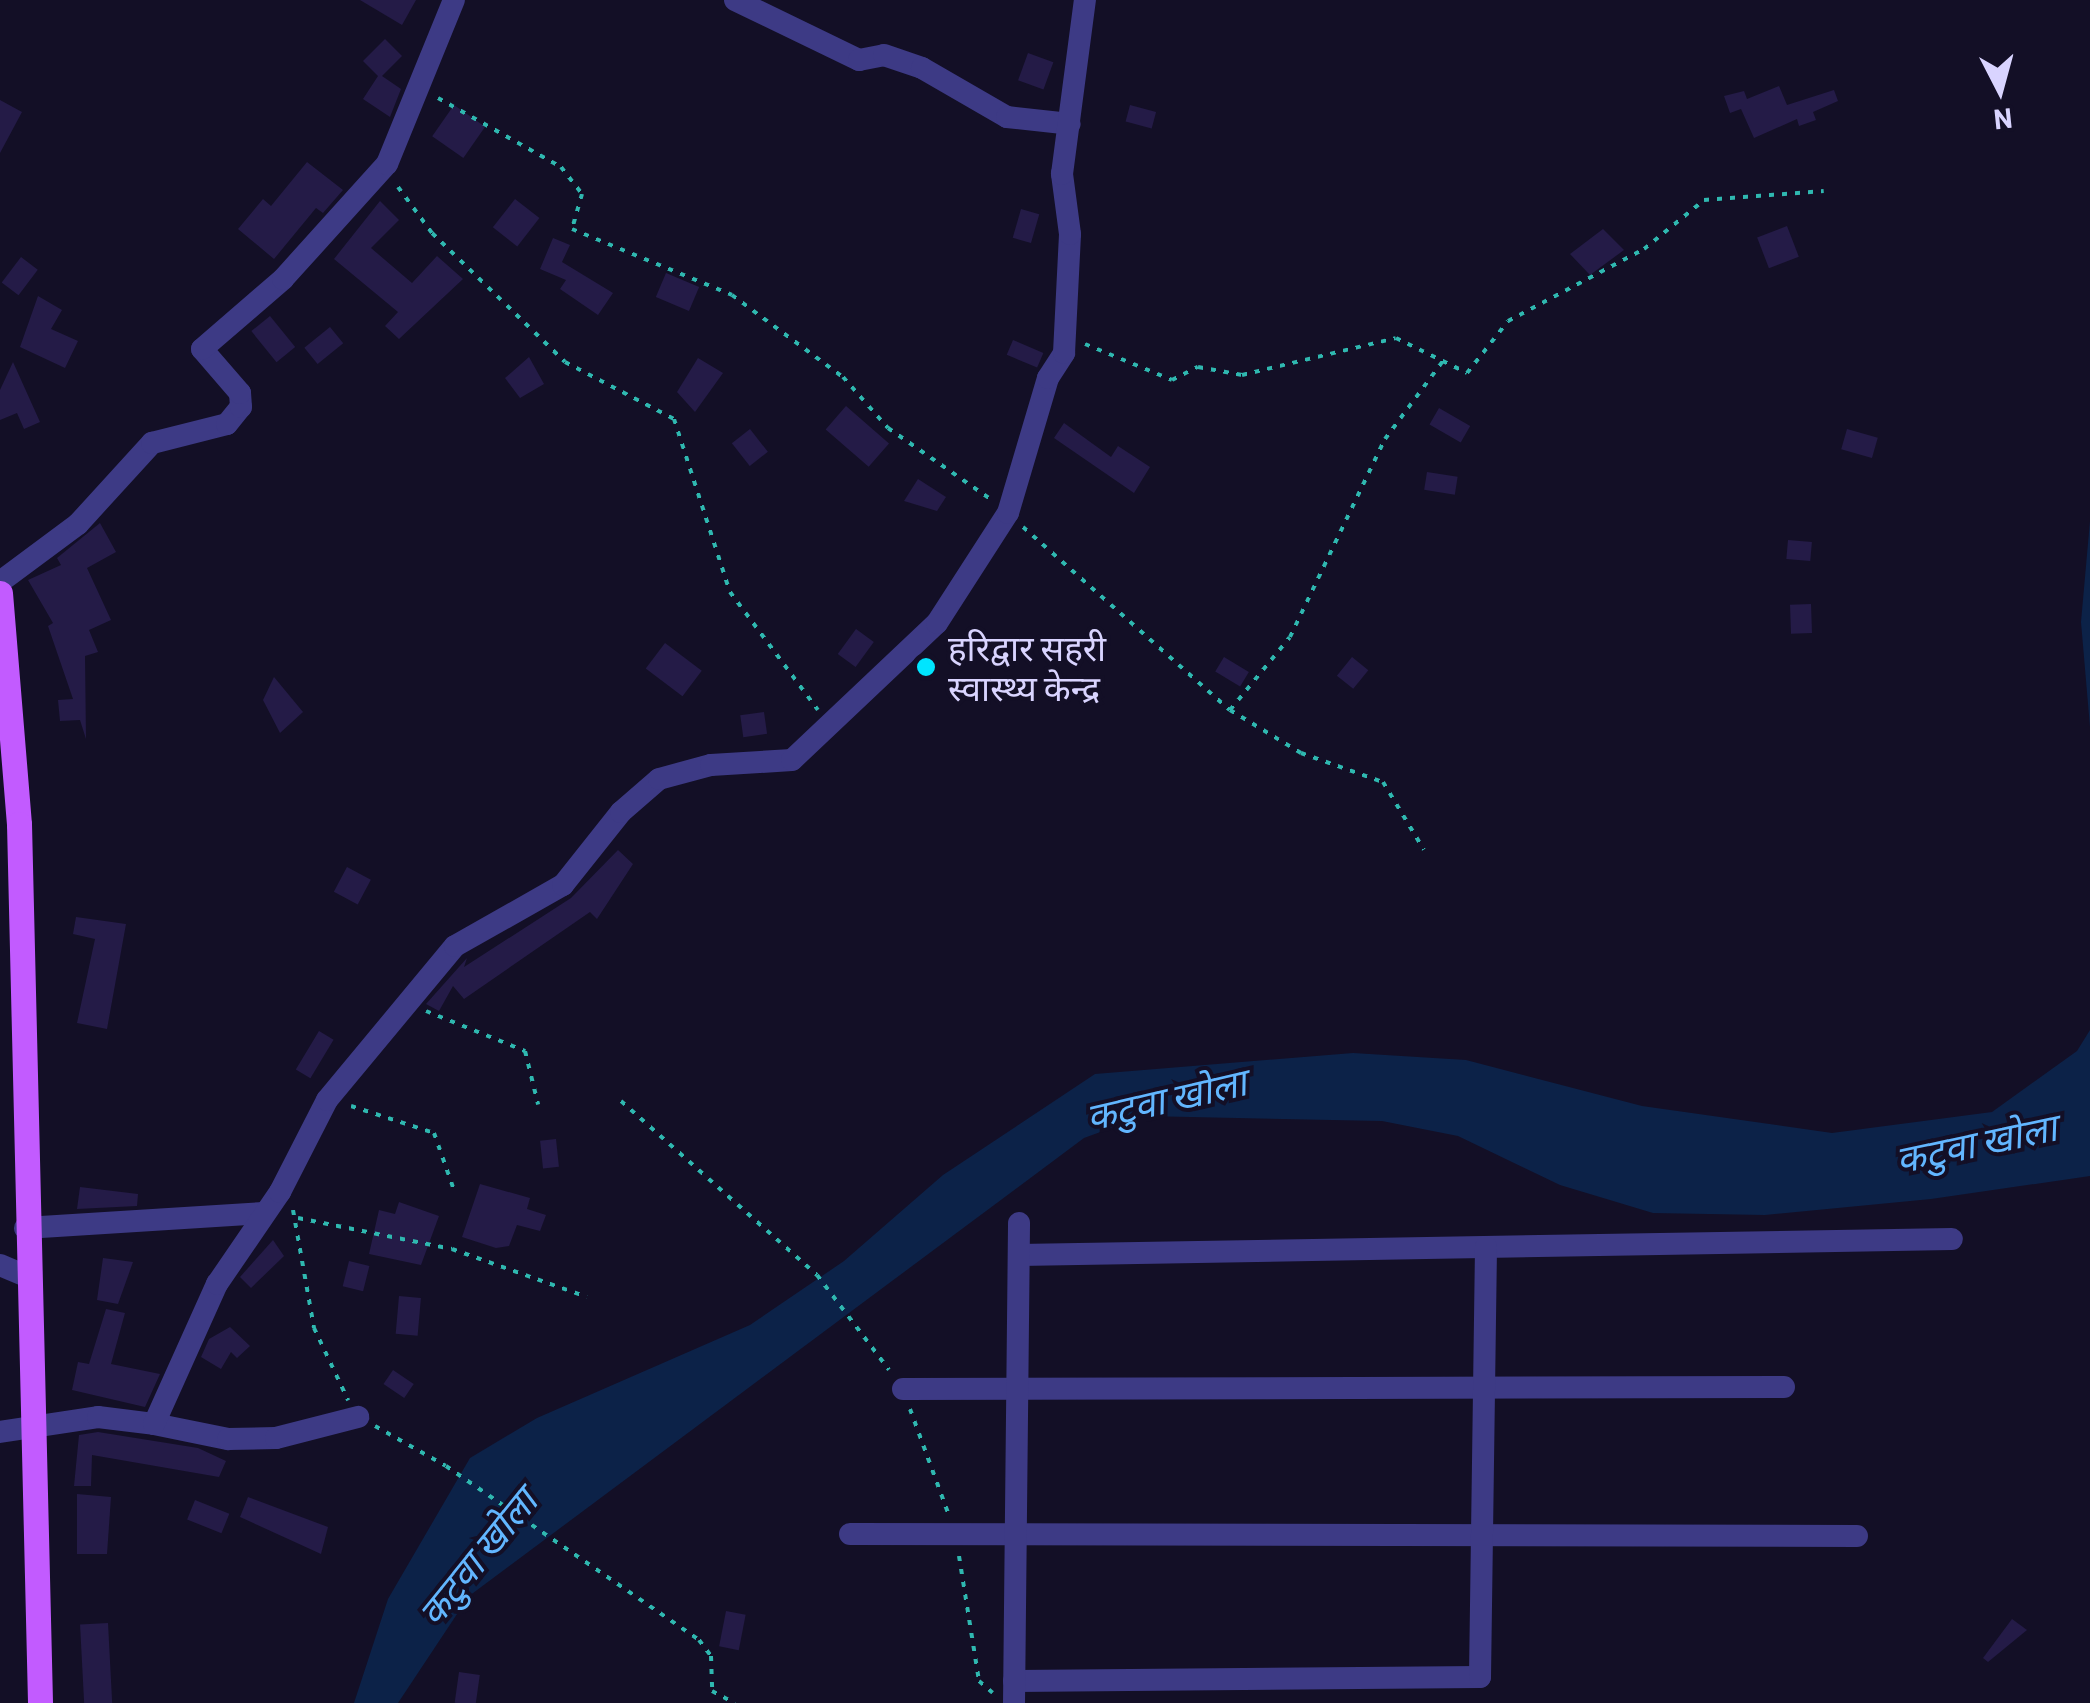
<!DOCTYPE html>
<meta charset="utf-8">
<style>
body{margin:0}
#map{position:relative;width:2090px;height:1703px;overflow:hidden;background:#130f26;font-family:Barlow,"Noto Sans Devanagari",sans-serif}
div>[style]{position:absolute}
.water>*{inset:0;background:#0c2248}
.building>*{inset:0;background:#241b47;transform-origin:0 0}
.path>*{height:4px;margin-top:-2px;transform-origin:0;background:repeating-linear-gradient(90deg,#2fb8b0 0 5px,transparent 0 13px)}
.minor>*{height:22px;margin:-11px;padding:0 11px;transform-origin:11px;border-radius:11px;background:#3d3a85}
.primary>*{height:25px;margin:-12.5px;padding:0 12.5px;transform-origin:12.5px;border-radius:12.5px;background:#c25bff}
.dots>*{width:28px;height:28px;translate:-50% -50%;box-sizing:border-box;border:5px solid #130f26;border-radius:50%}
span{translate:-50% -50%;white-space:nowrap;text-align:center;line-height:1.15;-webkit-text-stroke:8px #130f26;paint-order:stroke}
.poi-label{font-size:35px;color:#d9d4ff}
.left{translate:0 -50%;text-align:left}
.water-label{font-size:38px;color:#62b6ff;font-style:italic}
.north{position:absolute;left:1950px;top:40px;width:100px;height:100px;-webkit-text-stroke:8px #130f26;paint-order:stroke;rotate:174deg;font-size:28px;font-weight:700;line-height:40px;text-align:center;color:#d9d4ff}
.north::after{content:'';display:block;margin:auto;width:35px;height:45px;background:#d9d4ff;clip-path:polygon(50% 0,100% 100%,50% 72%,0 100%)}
</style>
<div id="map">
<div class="water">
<div style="clip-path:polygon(2090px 521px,2090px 727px,2081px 622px)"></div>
<div style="clip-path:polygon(2090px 1030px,2090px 1176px,1931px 1199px,1765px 1215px,1653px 1213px,1560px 1185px,1458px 1136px,1382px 1121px,1144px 1116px,1084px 1138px,469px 1596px,398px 1703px,354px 1703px,388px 1599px,470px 1458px,537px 1418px,750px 1325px,844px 1261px,943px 1175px,1095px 1074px,1353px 1053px,1466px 1060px,1642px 1106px,1832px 1133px,1992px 1112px,2077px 1051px)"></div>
</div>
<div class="building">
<div style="clip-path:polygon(360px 0,416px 0,402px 25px)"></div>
<div style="clip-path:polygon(385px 39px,402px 56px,382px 76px,401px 89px,390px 117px,363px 99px,378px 76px,363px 61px)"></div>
<div style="left:1028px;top:53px;width:27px;height:29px;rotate:20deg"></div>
<div style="clip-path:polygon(1779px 86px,1787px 105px,1834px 90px,1838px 101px,1813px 112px,1816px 120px,1799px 126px,1797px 119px,1754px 138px,1741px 109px,1730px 113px,1724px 96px,1744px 91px,1747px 99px)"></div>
<div style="clip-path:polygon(0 100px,22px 112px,0 153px)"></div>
<div style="left:454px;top:105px;width:38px;height:38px;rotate:35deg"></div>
<div style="left:1130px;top:105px;width:27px;height:17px;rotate:15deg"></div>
<div style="clip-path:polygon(307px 162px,343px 190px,323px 213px,316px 208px,274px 259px,238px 229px,263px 199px,271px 206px)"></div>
<div style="left:515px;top:199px;width:31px;height:36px;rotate:38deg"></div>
<div style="clip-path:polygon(380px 201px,399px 220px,371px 248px,412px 283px,437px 256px,463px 279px,399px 339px,385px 326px,398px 312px,334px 259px)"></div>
<div style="left:1021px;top:209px;width:19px;height:30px;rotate:16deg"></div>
<div style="left:1787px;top:226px;width:33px;height:32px;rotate:69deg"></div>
<div style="clip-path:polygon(1603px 229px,1624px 250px,1590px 275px,1570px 254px)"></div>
<div style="clip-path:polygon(553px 238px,570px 245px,562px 262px,613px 293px,598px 315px,560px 289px,566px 280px,540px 269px)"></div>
<div style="left:21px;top:257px;width:21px;height:32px;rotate:37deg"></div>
<div style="left:666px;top:273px;width:36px;height:26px;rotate:23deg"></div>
<div style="clip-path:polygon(38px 296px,62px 310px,51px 329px,78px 341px,65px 368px,20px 347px)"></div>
<div style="left:270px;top:316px;width:40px;height:24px;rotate:51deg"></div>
<div style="left:330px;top:327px;width:21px;height:33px;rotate:51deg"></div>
<div style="left:1013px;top:340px;width:33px;height:16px;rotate:23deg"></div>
<div style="clip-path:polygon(529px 357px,544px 384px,520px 398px,505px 378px)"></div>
<div style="clip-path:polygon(698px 358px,723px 373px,695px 412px,677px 392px)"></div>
<div style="clip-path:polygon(13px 362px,40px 422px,24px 429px,17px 413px,0 420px,0 390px)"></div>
<div style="left:846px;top:406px;width:57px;height:31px;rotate:41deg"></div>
<div style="left:1439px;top:408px;width:36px;height:19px;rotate:30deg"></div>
<div style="clip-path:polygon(1064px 423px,1111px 457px,1118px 446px,1150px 467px,1134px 493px,1054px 438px)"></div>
<div style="left:750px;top:429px;width:29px;height:23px;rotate:52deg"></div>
<div style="left:1847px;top:429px;width:32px;height:21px;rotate:16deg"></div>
<div style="left:1427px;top:472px;width:31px;height:18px;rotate:9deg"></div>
<div style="clip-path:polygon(918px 479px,946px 497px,937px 511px,904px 501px)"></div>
<div style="clip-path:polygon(100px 523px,116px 552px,87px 568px,111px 620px,89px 630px,98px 652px,85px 656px,86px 739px,80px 720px,60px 721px,58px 700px,73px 699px,48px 626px,53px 623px,28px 580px,61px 565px,57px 558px)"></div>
<div style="left:1788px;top:540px;width:24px;height:19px;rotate:5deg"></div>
<div style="left:1811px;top:604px;width:29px;height:21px;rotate:88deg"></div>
<div style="left:856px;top:629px;width:22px;height:31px;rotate:36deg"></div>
<div style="left:665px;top:643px;width:46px;height:32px;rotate:37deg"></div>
<div style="left:1224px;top:657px;width:29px;height:17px;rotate:31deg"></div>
<div style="left:1352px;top:657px;width:21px;height:24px;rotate:39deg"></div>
<div style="clip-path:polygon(274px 677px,303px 712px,280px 733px,263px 700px)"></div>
<div style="left:764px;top:712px;width:22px;height:24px;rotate:82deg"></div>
<div style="clip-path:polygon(618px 850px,633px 864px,597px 919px,590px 912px,464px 999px,453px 986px,439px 1011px,426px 1004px,467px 958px,464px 967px,571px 898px)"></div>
<div style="left:347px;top:867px;width:27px;height:28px;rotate:28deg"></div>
<div style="clip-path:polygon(76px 917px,126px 924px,107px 1029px,77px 1023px,95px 939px,73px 934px)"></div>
<div style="left:319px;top:1031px;width:17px;height:45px;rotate:31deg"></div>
<div style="left:556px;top:1139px;width:28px;height:16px;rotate:84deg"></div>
<div style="clip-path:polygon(480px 1184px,530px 1198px,527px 1209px,546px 1215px,540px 1231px,517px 1225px,509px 1246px,496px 1248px,462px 1237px)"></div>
<div style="clip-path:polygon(80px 1187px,138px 1194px,137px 1206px,77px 1209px)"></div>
<div style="clip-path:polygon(399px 1202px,439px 1216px,421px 1265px,369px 1254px,379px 1210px,395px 1214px)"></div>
<div style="clip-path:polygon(273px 1240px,284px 1256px,251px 1288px,240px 1277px)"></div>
<div style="clip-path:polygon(103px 1258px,133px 1262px,118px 1304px,97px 1300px)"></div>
<div style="left:349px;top:1261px;width:21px;height:26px;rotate:14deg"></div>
<div style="left:399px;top:1296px;width:22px;height:38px;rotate:5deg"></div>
<div style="clip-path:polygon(106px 1309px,125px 1313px,111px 1364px,160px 1374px,145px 1407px,72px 1390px,78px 1362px,89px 1364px)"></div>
<div style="clip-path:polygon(230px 1327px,250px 1346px,237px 1358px,231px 1352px,221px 1369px,201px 1357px,209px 1339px)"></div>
<div style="left:393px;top:1370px;width:25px;height:17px;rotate:34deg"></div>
<div style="clip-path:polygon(98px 1432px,198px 1448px,226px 1461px,219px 1477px,92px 1455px,91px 1486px,74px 1486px,79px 1435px)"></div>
<div style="clip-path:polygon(77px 1494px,111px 1497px,107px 1554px,77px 1554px)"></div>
<div style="clip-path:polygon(248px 1497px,328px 1527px,321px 1554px,240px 1517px)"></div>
<div style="left:195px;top:1500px;width:37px;height:21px;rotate:22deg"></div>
<div style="left:726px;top:1611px;width:20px;height:36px;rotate:11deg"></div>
<div style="clip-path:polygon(2012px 1619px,2027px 1630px,1988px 1662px,1983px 1658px)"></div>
<div style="left:108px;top:1623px;width:80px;height:28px;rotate:87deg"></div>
<div style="left:459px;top:1672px;width:21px;height:31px;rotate:8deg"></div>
</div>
<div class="path">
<div style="left:438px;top:98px;width:141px;rotate:29.3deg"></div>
<div style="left:561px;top:167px;width:34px;rotate:52deg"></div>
<div style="left:582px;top:194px;width:36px;rotate:106deg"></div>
<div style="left:572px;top:229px;width:173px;rotate:22.4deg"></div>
<div style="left:732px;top:295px;width:138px;rotate:36.5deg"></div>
<div style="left:843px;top:377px;width:68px;rotate:48.6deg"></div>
<div style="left:888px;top:428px;width:123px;rotate:34.7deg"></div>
<div style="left:398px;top:187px;width:57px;rotate:53.5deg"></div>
<div style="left:432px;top:233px;width:185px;rotate:44.1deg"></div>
<div style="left:565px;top:362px;width:123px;rotate:27.6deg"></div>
<div style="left:674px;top:419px;width:182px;rotate:72.1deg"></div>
<div style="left:730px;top:592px;width:147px;rotate:53.3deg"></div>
<div style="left:1085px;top:344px;width:94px;rotate:22.5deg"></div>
<div style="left:1172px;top:380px;width:29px;rotate:-27deg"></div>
<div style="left:1198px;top:367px;width:45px;rotate:10.3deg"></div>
<div style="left:1242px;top:375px;width:158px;rotate:-13.5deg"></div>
<div style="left:1396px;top:338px;width:79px;rotate:26.2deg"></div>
<div style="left:1467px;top:373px;width:66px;rotate:-51.7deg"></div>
<div style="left:1508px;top:321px;width:154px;rotate:-27.9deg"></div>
<div style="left:1644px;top:249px;width:77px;rotate:-39.2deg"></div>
<div style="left:1704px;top:200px;width:120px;rotate:-4.3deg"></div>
<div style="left:1023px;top:527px;width:276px;rotate:41.5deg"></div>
<div style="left:1230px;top:710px;width:83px;rotate:31.2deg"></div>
<div style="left:1301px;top:753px;width:87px;rotate:19.5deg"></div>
<div style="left:1383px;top:782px;width:79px;rotate:58.9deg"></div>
<div style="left:1230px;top:710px;width:94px;rotate:-50.6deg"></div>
<div style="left:1290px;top:637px;width:220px;rotate:-64.4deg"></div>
<div style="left:1385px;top:439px;width:97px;rotate:-53.4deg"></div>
<div style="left:426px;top:1011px;width:107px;rotate:22deg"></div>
<div style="left:525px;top:1051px;width:55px;rotate:76.2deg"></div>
<div style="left:621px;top:1101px;width:262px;rotate:41.6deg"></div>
<div style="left:817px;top:1275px;width:119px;rotate:52.8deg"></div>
<div style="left:351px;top:1106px;width:87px;rotate:18deg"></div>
<div style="left:434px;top:1133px;width:60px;rotate:70.7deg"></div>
<div style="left:293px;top:1210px;width:120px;rotate:79.9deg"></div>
<div style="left:314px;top:1328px;width:80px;rotate:64.7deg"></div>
<div style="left:298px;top:1218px;width:157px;rotate:11.4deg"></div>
<div style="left:452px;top:1249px;width:143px;rotate:19.6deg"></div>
<div style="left:910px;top:1409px;width:111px;rotate:69.9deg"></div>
<div style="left:375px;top:1426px;width:81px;rotate:29.4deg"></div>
<div style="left:446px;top:1466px;width:307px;rotate:34.5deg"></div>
<div style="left:699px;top:1640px;width:20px;rotate:53deg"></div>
<div style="left:711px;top:1656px;width:35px;rotate:88deg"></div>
<div style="left:712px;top:1691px;width:26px;rotate:28deg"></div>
<div style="left:959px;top:1556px;width:127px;rotate:80.9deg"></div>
<div style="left:979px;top:1681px;width:18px;rotate:41deg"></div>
</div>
<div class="minor">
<div style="left:735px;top:0;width:138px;rotate:25.8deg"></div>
<div style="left:859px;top:60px;width:25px;rotate:-11deg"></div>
<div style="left:884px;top:55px;width:40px;rotate:18.9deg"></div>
<div style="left:922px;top:68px;width:98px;rotate:30deg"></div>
<div style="left:1007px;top:117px;width:63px;rotate:6.3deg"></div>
<div style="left:0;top:582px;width:97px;rotate:-36.6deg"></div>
<div style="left:78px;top:524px;width:110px;rotate:-47.6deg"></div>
<div style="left:152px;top:443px;width:77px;rotate:-14.2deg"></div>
<div style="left:227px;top:424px;width:22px;rotate:-51deg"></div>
<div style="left:241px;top:407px;width:14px;rotate:-94deg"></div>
<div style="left:240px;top:393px;width:58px;rotate:-130.8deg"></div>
<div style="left:202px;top:349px;width:107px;rotate:-40.8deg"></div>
<div style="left:283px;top:279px;width:155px;rotate:-47.9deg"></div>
<div style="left:387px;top:164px;width:177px;rotate:-67.8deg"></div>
<div style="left:25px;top:1228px;width:240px;rotate:-3.6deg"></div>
<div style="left:1019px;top:1255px;width:933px;rotate:-0.98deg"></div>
<div style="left:0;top:1265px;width:28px;rotate:23deg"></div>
<div style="left:903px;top:1389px;width:881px;rotate:-0.13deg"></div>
<div style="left:154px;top:1424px;width:76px;rotate:11.5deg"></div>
<div style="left:228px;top:1439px;width:48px;rotate:-1.2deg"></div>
<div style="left:276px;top:1438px;width:85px;rotate:-14.4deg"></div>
<div style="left:0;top:1432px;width:99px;rotate:-8.7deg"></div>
<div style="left:98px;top:1417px;width:56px;rotate:7.1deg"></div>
<div style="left:154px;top:1424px;width:154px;rotate:-65.8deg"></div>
<div style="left:217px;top:1284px;width:112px;rotate:-55.6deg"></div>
<div style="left:280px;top:1192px;width:103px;rotate:-62.9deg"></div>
<div style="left:327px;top:1100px;width:200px;rotate:-50.3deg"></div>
<div style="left:455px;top:946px;width:124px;rotate:-29.5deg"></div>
<div style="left:563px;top:885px;width:93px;rotate:-51.5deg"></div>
<div style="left:621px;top:812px;width:50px;rotate:-41deg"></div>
<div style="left:659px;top:779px;width:54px;rotate:-15.1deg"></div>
<div style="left:711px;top:765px;width:81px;rotate:-3.5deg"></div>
<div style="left:792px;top:760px;width:199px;rotate:-43.4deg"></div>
<div style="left:937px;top:623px;width:131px;rotate:-57.2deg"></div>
<div style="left:1008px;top:513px;width:141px;rotate:-73.5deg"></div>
<div style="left:1048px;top:378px;width:30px;rotate:-57deg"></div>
<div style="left:1064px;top:353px;width:119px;rotate:-87.1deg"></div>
<div style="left:1070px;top:234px;width:61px;rotate:-97.6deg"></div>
<div style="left:1062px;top:174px;width:176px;rotate:-82.5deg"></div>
<div style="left:850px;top:1534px;width:1007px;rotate:0.11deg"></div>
<div style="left:1014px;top:1681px;width:466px;rotate:-0.5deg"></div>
<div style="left:1480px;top:1677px;width:430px;rotate:-89.2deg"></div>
<div style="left:1014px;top:1703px;width:480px;rotate:-89.4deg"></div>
</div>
<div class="primary">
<div style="left:0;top:593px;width:232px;rotate:85.3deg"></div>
<div style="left:19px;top:824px;width:879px;rotate:88.63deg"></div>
</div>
<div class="dots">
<div style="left:926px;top:667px;background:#00e5ff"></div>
</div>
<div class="poi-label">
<span class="left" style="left:948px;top:667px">हरिद्वार सहरी<br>स्वास्थ्य केन्द्र</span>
</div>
<div class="water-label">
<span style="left:1166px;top:1099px;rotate:-13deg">कटुवा खोला</span>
<span style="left:1976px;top:1143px;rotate:-12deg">कटुवा खोला</span>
<span style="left:477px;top:1557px;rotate:-51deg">कटुवा खोला</span>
</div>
<div class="north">N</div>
</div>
